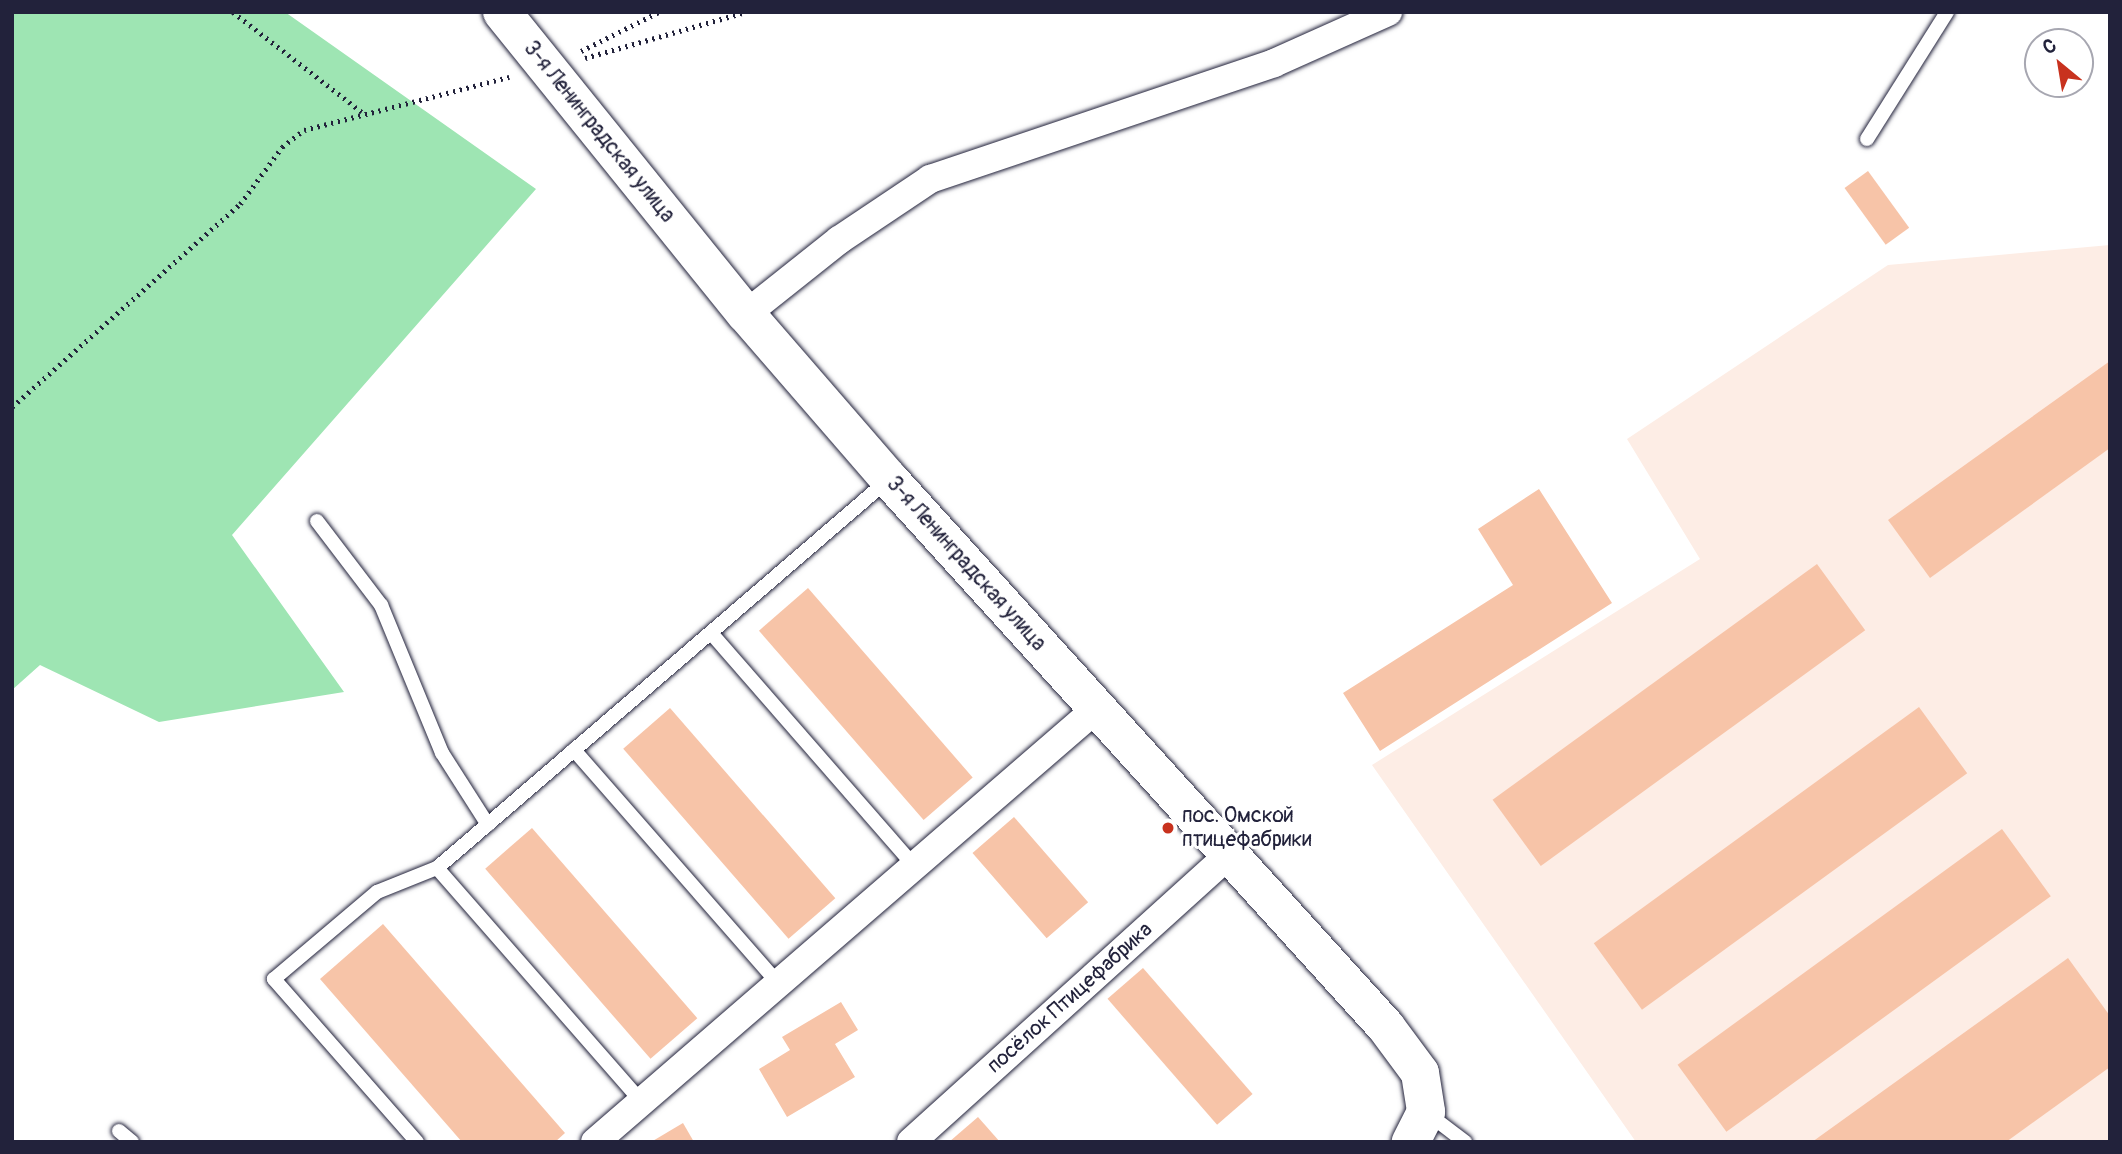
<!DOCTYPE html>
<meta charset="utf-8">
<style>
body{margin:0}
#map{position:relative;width:2122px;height:1154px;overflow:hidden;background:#fff;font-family:Pangolin,sans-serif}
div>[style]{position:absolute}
.built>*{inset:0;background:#fdede5}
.green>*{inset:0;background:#9ee5b3}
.building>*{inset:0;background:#f7c4a8;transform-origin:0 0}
.path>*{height:4.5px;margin-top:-2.25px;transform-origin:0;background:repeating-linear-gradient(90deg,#22223b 0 2px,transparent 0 7px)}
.roads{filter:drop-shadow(0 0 2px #22223b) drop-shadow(0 0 2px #22223b)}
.lane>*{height:14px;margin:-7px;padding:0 7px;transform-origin:7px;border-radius:7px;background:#fff}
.street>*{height:28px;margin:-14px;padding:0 14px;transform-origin:14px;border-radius:14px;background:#fff}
.secondary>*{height:38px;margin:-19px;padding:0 19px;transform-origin:19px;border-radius:19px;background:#fff}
.dots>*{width:19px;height:19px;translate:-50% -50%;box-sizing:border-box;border:4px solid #fff;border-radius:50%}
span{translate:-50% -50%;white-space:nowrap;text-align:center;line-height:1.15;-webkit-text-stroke:6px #fff;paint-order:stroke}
.street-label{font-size:21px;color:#22223b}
.poi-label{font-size:21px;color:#22223b}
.left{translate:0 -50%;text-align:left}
.frame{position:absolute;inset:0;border:14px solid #22223b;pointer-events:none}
.north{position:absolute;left:2024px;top:28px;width:70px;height:70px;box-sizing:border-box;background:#fff;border:2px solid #a7a7b1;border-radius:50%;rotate:330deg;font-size:19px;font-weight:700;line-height:28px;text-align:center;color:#22223b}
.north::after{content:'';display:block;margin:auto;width:24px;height:32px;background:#c8321e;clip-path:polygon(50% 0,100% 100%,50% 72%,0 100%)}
</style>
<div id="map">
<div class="built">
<div style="clip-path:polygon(2110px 245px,2110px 1142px,1636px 1142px,1372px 765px,1700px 559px,1627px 439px,1888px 265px)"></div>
</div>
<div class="green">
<div style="clip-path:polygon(12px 12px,285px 12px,536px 189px,232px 535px,344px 692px,159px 722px,40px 665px,12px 690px)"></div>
</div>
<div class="building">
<div style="left:1868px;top:171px;width:70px;height:29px;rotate:54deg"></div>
<div style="clip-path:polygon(2110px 361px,2110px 448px,1930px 578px,1888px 520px)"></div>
<div style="clip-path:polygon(1539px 489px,1612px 603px,1380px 751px,1343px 693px,1513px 585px,1478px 529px)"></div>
<div style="left:1817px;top:564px;width:82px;height:401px;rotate:54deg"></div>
<div style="left:808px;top:588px;width:251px;height:65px;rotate:49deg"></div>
<div style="left:1919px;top:707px;width:82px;height:402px;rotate:54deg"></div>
<div style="left:670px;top:708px;width:252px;height:62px;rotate:49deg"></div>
<div style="left:1014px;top:817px;width:113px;height:55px;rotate:49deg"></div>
<div style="left:532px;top:828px;width:252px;height:62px;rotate:49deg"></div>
<div style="left:2002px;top:829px;width:83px;height:401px;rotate:54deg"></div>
<div style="clip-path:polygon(383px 924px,565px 1133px,555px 1142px,462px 1142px,320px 979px)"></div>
<div style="clip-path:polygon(2068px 958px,2110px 1016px,2110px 1067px,2006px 1142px,1812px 1142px)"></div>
<div style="left:1143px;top:968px;width:167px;height:47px;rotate:49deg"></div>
<div style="clip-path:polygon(841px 1002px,858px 1030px,835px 1044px,855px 1077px,787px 1117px,759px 1069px,790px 1050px,782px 1037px)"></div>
<div style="clip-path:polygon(978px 1117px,1000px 1142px,949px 1142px)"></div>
<div style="clip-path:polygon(683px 1123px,694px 1142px,651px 1142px)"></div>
</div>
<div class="path">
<div style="left:233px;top:12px;width:163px;rotate:37.8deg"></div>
<div style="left:581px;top:51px;width:87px;rotate:-26.6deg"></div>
<div style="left:585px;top:58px;width:166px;rotate:-16deg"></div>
<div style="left:12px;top:407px;width:305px;rotate:-41.7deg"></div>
<div style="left:240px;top:204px;width:71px;rotate:-53.6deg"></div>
<div style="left:282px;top:147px;width:28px;rotate:-38deg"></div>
<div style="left:304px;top:130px;width:212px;rotate:-14.5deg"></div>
</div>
<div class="roads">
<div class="lane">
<div style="left:1867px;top:139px;width:150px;rotate:-57.8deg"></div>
<div style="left:317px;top:521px;width:106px;rotate:52.7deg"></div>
<div style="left:381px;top:605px;width:160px;rotate:67.6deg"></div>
<div style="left:442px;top:753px;width:85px;rotate:57.4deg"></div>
<div style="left:711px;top:633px;width:309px;rotate:48.9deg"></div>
<div style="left:574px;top:750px;width:310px;rotate:48.8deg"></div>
<div style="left:437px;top:868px;width:310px;rotate:48.8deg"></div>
<div style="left:1427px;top:1113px;width:48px;rotate:37.3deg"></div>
<div style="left:119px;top:1131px;width:17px;rotate:40deg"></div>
<div style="left:417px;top:1142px;width:217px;rotate:-131.3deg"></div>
<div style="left:274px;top:979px;width:135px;rotate:-40.2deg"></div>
<div style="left:377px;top:892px;width:65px;rotate:-21.8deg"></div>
<div style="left:437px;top:868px;width:595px;rotate:-40.71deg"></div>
</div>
<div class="street">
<div style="left:746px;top:314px;width:119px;rotate:-38.5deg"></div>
<div style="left:839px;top:240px;width:110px;rotate:-33.8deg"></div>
<div style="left:930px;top:179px;width:363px;rotate:-18.6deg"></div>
<div style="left:1274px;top:63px;width:125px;rotate:-24.1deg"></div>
<div style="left:595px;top:1142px;width:662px;rotate:-40.84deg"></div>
<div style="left:911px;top:1142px;width:430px;rotate:-42.1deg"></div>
</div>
<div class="secondary">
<div style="left:502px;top:12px;width:388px;rotate:51.1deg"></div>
<div style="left:746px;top:314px;width:218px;rotate:49.1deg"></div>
<div style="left:889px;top:479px;width:740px;rotate:47.79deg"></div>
<div style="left:1386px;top:1027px;width:57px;rotate:53.5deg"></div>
<div style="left:1420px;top:1073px;width:39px;rotate:81deg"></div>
<div style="left:1426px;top:1112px;width:34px;rotate:117deg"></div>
</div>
</div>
<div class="dots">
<div style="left:1168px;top:828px;background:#c8321e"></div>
</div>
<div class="street-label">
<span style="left:599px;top:132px;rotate:51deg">3-я Ленинградская улица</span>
<span style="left:966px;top:564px;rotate:48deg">3-я Ленинградская улица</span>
<span style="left:1070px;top:998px;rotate:-42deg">посёлок Птицефабрика</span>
</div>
<div class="poi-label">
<span class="left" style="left:1182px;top:828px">пос. Омской<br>птицефабрики</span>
</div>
<div class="frame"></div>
<div class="north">С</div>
</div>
